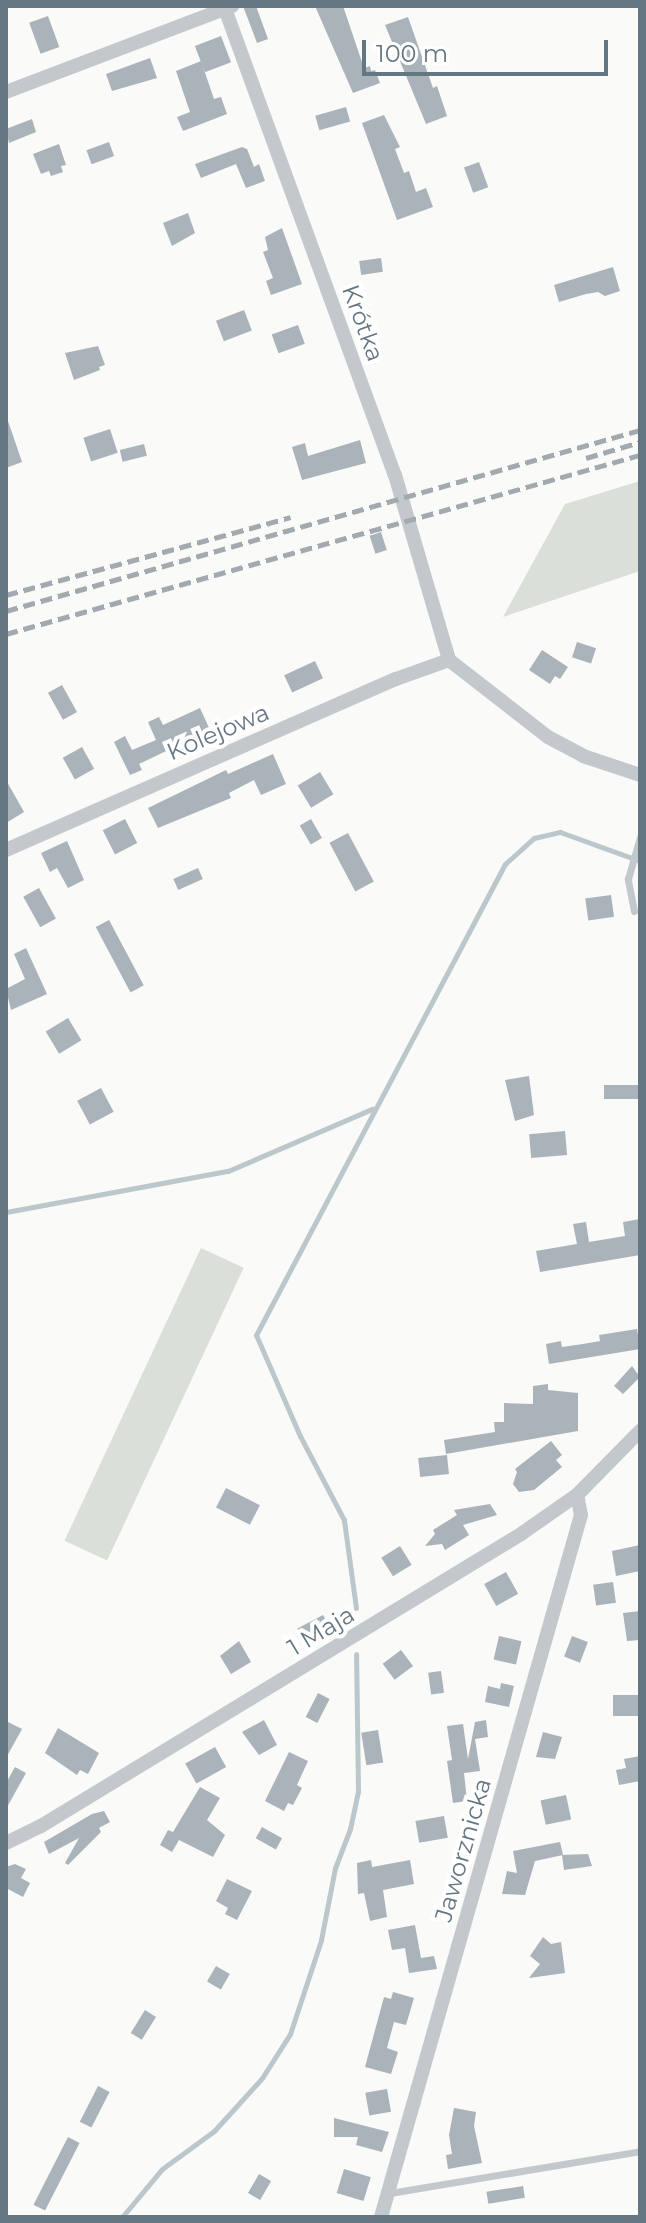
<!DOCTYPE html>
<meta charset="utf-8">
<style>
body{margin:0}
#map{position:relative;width:646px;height:2223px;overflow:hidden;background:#fafaf8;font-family:Montserrat,sans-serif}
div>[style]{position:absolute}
.green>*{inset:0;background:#dadfd7;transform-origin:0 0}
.stream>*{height:5px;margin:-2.5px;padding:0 2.5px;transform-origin:2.5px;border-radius:2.5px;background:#bbc7cb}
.building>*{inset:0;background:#aab3b9;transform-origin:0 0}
.lane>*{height:7px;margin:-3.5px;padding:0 3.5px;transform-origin:3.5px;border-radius:3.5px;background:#c3c8cc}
.street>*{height:14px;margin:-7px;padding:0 7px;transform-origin:7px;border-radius:7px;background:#c3c8cc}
.rail>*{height:5px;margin-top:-2.5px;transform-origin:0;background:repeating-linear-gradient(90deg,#a2aab0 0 12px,transparent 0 18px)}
span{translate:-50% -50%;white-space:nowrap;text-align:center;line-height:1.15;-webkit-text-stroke:8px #fff;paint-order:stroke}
.street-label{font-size:24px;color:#657683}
.frame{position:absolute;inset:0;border:8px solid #657683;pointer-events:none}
.scale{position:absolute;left:362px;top:40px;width:246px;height:36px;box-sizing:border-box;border:4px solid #657683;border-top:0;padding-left:10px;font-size:24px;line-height:28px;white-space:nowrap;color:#657683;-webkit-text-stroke:6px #fff;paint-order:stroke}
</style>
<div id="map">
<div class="green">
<div style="clip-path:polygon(640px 481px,640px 571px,503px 617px,565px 504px)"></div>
<div style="left:201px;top:1248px;width:47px;height:323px;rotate:25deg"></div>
</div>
<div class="stream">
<div style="left:6px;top:1212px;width:226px;rotate:-10.5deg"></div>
<div style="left:228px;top:1171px;width:157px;rotate:-23.3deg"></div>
<div style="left:356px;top:1608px;width:89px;rotate:-97.8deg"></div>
<div style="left:344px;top:1520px;width:95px;rotate:-117.6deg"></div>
<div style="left:300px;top:1436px;width:110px;rotate:-113.5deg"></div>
<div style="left:256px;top:1335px;width:533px;rotate:-62.14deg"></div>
<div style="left:505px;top:864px;width:39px;rotate:-42deg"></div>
<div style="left:534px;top:838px;width:27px;rotate:-13deg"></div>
<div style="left:560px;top:832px;width:85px;rotate:19.9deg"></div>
<div style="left:122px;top:2217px;width:62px;rotate:-50.2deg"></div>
<div style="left:162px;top:2169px;width:64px;rotate:-36.2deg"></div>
<div style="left:214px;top:2131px;width:72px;rotate:-47.8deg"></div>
<div style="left:262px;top:2078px;width:52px;rotate:-57.5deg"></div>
<div style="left:290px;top:2034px;width:99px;rotate:-71.7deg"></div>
<div style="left:321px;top:1940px;width:73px;rotate:-79deg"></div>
<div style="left:335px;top:1868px;width:42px;rotate:-69deg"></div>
<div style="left:350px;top:1829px;width:39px;rotate:-78deg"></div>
<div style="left:358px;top:1791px;width:137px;rotate:-90.8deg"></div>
</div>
<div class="building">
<div style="clip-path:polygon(243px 6px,256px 6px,268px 39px,257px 43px)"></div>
<div style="clip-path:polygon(315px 6px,343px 6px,364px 68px,370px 66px,371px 71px,375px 70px,380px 83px,353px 93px)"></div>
<div style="left:48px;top:16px;width:33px;height:20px;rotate:70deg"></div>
<div style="clip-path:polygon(408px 17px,433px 88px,437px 86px,447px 116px,426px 124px,385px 25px)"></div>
<div style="left:221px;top:36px;width:28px;height:28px;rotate:69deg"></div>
<div style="clip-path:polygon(150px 58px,157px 78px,112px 91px,106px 74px)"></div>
<div style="clip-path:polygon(201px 61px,214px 99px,221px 97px,227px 114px,183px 131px,177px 117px,190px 112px,176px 71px)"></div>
<div style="left:346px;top:107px;width:15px;height:32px;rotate:74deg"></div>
<div style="clip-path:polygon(384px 115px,400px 147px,395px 149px,404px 173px,409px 171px,416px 192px,426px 188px,433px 207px,397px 220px,362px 123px)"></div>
<div style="clip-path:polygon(32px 119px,36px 132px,9px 143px,6px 129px)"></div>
<div style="left:109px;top:142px;width:15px;height:24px;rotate:70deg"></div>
<div style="clip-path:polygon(59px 144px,66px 165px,61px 166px,63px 172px,51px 176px,49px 171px,41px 174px,33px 154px)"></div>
<div style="clip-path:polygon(242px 147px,247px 149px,254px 167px,259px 164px,265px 181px,246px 188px,236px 164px,201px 178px,195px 164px)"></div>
<div style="left:479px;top:162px;width:27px;height:16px;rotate:70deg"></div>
<div style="clip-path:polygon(188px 213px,195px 233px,172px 246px,163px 223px)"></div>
<div style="clip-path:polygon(282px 228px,302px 284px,271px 295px,266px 281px,273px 278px,263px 252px,268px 250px,265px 237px)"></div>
<div style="left:381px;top:258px;width:14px;height:22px;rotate:82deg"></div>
<div style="clip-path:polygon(613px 267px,620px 291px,605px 296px,598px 292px,586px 294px,559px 302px,554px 285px)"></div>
<div style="left:244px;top:310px;width:22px;height:30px;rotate:69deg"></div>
<div style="left:298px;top:325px;width:20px;height:28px;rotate:70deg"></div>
<div style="clip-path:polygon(98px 346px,105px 365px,99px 367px,100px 370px,74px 380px,65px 353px)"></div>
<div style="clip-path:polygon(8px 421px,22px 462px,6px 468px,6px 422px)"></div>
<div style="left:110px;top:429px;width:25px;height:28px;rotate:72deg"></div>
<div style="clip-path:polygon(360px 440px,366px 463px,302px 480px,292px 447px,305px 443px,308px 456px)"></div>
<div style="left:144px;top:444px;width:12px;height:25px;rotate:76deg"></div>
<div style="left:381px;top:532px;width:19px;height:12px;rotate:72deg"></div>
<div style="left:577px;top:642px;width:20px;height:16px;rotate:18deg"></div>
<div style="clip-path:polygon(542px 650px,568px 667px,560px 679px,555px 676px,550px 684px,529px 670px)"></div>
<div style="left:315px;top:661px;width:19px;height:34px;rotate:65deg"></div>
<div style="left:62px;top:685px;width:31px;height:16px;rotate:61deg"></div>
<div style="clip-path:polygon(200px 708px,210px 730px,139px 764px,142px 770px,130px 775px,114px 742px,125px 736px,132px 750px,156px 740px,148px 722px,159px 717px,163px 725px)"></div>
<div style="left:82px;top:747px;width:25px;height:22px;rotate:61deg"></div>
<div style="clip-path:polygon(273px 754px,286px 784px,261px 795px,254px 780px,229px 793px,231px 798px,158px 828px,148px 808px,226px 770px,228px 774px)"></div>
<div style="left:320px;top:772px;width:26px;height:26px;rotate:59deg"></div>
<div style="clip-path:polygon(6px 780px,24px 812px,6px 823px)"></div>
<div style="left:125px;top:819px;width:27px;height:25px;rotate:63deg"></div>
<div style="left:311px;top:819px;width:22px;height:13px;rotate:60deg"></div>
<div style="left:348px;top:833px;width:55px;height:21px;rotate:62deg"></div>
<div style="clip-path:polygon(67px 841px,84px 880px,68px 888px,57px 868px,50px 872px,41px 853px)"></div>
<div style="left:198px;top:868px;width:12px;height:27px;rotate:66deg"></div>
<div style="left:39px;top:888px;width:35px;height:18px;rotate:61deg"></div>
<div style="left:611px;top:895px;width:22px;height:26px;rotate:82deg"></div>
<div style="left:109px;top:920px;width:74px;height:15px;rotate:62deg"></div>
<div style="clip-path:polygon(26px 948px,47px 994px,11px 1010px,6px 989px,25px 979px,14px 954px)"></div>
<div style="left:68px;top:1018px;width:26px;height:26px;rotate:59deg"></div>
<div style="clip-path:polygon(529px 1076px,534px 1115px,515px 1121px,505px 1080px)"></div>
<div style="left:640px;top:1085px;width:14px;height:36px;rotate:90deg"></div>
<div style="left:101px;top:1088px;width:27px;height:27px;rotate:62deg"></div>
<div style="left:565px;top:1131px;width:24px;height:36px;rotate:85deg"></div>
<div style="clip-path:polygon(640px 1219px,640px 1255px,540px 1272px,536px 1251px,577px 1244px,573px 1224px,586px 1222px,589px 1242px,625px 1236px,623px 1222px)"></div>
<div style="clip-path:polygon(637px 1329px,640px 1349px,549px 1364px,546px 1344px,561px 1341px,562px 1347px,583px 1344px,600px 1341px,599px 1335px)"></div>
<div style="clip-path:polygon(632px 1366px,640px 1377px,623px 1394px,614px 1386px)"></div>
<div style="clip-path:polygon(548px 1384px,548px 1390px,578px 1393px,578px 1431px,446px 1454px,444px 1440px,495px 1432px,494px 1422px,504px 1422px,504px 1403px,533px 1404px,533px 1386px)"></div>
<div style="clip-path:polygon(551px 1441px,562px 1455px,556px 1460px,562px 1467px,534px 1490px,519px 1492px,513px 1484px,517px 1472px,515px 1469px)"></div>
<div style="left:447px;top:1455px;width:19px;height:29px;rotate:84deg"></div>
<div style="left:226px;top:1488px;width:38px;height:22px;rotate:27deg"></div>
<div style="clip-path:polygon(490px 1504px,497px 1515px,463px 1525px,469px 1535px,445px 1550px,442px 1544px,425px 1546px,435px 1534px,433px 1530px,457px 1515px,454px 1510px)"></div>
<div style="clip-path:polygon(640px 1545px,640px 1571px,616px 1576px,612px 1551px)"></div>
<div style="left:400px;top:1546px;width:22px;height:22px;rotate:58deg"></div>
<div style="left:506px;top:1572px;width:25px;height:25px;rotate:61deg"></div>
<div style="left:613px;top:1582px;width:21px;height:20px;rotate:82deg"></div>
<div style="clip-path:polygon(640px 1611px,640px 1640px,627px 1641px,623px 1613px)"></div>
<div style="left:323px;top:1615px;width:15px;height:29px;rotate:62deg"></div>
<div style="left:499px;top:1636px;width:23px;height:24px;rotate:13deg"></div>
<div style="left:572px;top:1636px;width:17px;height:22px;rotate:21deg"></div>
<div style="clip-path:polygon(239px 1641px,251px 1662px,231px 1674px,220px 1656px)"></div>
<div style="left:401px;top:1650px;width:20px;height:23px;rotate:53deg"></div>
<div style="left:441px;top:1671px;width:22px;height:13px;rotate:82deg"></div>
<div style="clip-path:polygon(501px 1683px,514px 1686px,509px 1707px,485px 1702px,488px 1686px,500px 1689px)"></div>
<div style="left:318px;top:1693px;width:13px;height:27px;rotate:27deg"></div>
<div style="left:640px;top:1695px;width:21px;height:27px;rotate:90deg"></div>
<div style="clip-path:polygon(264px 1720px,277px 1745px,259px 1755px,242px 1732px)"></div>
<div style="clip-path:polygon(486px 1720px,488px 1737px,475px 1739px,480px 1771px,464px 1773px,467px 1801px,453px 1803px,447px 1761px,452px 1760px,447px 1726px,463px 1724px,468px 1759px,475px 1722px)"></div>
<div style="clip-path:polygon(6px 1721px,22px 1729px,6px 1758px)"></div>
<div style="clip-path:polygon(58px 1728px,99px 1753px,88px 1774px,80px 1770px,77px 1775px,45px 1753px)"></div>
<div style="left:378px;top:1730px;width:33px;height:17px;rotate:81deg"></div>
<div style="clip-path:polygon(543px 1732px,562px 1737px,555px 1759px,536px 1757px)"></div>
<div style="left:215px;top:1747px;width:23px;height:34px;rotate:61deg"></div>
<div style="clip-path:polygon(289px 1752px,308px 1761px,297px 1785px,302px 1788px,293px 1805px,288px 1803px,284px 1811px,265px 1801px)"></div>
<div style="clip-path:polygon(640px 1756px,640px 1781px,619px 1785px,616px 1770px,626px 1768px,624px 1759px)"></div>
<div style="clip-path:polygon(15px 1767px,26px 1773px,6px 1809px,6px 1783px)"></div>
<div style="clip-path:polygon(200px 1787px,220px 1798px,207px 1820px,225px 1835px,213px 1857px,179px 1840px,172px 1852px,160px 1845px,168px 1830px,173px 1832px)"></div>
<div style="left:566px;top:1795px;width:25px;height:26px;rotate:78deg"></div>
<div style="clip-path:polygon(104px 1811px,110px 1822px,99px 1828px,101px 1832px,68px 1865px,65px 1863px,79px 1838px,49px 1854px,44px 1842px,92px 1814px)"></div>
<div style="left:444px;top:1816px;width:22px;height:29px;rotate:80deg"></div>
<div style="left:262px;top:1827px;width:23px;height:13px;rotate:29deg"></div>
<div style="clip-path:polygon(560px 1842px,563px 1855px,535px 1861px,525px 1895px,502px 1894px,507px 1871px,517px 1873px,513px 1851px)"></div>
<div style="clip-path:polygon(588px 1854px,592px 1866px,564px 1870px,562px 1855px)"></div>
<div style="clip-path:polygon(371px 1860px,372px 1867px,410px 1860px,414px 1884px,383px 1890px,387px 1917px,370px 1921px,364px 1893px,358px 1894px,357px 1863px)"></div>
<div style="clip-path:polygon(15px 1864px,26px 1869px,21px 1878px,30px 1883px,23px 1897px,6px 1888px,6px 1867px)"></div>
<div style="clip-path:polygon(227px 1879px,252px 1891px,237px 1920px,225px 1914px,228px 1908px,216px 1901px)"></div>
<div style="clip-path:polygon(415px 1925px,421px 1958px,434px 1956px,437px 1969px,409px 1973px,405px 1948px,392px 1950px,388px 1930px)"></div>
<div style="clip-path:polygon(543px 1937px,551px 1944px,561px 1942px,565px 1973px,529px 1978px,540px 1964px,530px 1956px)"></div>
<div style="left:216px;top:1966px;width:16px;height:18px;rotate:30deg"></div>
<div style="clip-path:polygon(393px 1992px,414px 1998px,406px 2025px,394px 2022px,387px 2048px,398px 2052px,391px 2074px,365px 2067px,384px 1997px,391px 1999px)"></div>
<div style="left:145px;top:2010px;width:13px;height:27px;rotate:32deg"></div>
<div style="left:98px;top:2086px;width:13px;height:40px;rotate:27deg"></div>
<div style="left:387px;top:2089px;width:23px;height:22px;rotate:80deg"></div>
<div style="clip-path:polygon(454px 2108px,476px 2112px,474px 2126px,482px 2163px,448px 2169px,446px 2155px,452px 2154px,449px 2135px)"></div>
<div style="clip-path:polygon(334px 2118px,389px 2132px,382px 2152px,356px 2145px,358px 2137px,334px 2137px)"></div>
<div style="left:68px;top:2137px;width:13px;height:76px;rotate:27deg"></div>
<div style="left:344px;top:2169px;width:28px;height:25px;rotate:17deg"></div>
<div style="left:259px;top:2174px;width:14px;height:22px;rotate:30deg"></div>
<div style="left:523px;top:2186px;width:12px;height:37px;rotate:81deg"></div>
</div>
<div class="lane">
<div style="left:634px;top:911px;width:33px;rotate:-101deg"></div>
<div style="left:628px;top:879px;width:44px;rotate:-74.1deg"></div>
<div style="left:390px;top:2193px;width:254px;rotate:-9.5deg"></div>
</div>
<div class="street">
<div style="left:224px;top:6px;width:499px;rotate:70deg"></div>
<div style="left:395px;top:475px;width:193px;rotate:73.7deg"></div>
<div style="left:6px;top:92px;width:242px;rotate:-20.8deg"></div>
<div style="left:449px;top:660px;width:125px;rotate:37.9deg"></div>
<div style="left:548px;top:737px;width:40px;rotate:28deg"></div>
<div style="left:583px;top:756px;width:60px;rotate:18.4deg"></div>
<div style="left:6px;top:850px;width:426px;rotate:-23.7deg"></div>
<div style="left:396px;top:679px;width:56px;rotate:-19.7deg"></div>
<div style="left:6px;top:1843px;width:39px;rotate:-26deg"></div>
<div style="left:41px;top:1826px;width:562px;rotate:-31.31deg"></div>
<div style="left:521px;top:1534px;width:68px;rotate:-34.9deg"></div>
<div style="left:577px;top:1495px;width:90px;rotate:-45.5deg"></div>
<div style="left:381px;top:2217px;width:730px;rotate:-74.1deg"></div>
<div style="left:581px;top:1515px;width:20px;rotate:-101deg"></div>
</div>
<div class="rail">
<div style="left:586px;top:458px;width:56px;rotate:-16.5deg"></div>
<div style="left:6px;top:595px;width:295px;rotate:-15.3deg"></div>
<div style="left:6px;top:611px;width:659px;rotate:-15.93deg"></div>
<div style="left:6px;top:634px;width:659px;rotate:-15.77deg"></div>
</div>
<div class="street-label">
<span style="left:363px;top:323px;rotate:70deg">Krótka</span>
<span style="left:218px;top:732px;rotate:-23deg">Kolejowa</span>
<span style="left:321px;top:1631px;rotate:-31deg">1 Maja</span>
<span style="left:463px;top:1850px;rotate:-74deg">Jaworznicka</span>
</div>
<div class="frame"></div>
<div class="scale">100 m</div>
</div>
